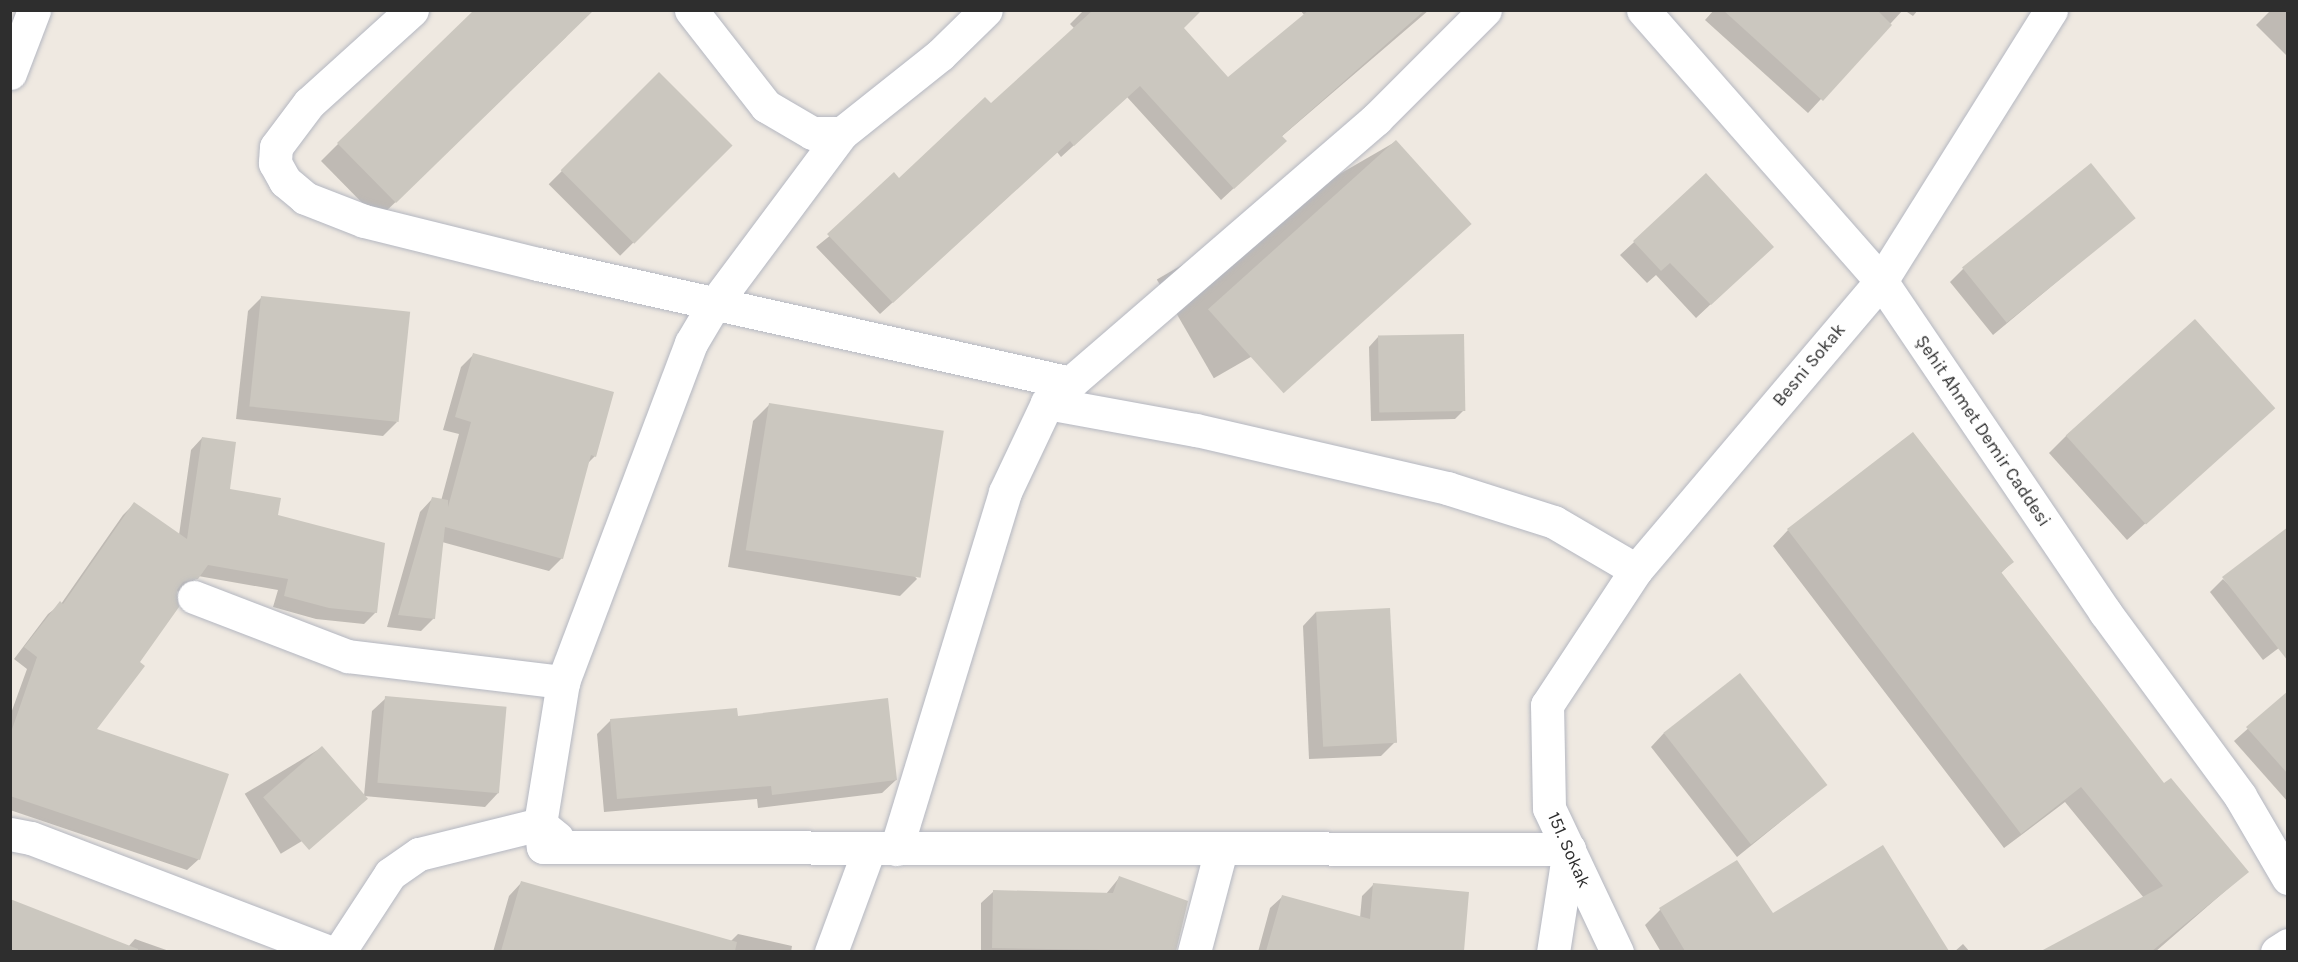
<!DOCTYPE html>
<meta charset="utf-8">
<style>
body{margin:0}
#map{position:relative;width:2298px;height:962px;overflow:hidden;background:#efe9e1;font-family:Karla,sans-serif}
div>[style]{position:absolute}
.shadow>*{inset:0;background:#0003;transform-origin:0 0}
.building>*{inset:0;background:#cbc7bf;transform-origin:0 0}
.roads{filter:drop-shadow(0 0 2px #b4b7c1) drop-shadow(0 0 2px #b4b7c1)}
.minor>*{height:33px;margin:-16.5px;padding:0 16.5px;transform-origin:16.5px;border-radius:16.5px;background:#fff}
span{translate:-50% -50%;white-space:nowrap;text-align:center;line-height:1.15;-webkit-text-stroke:5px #fff;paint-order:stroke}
.street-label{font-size:18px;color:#2e2e2e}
.frame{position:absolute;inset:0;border:12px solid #2e2e2e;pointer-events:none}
</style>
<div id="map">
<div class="shadow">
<div style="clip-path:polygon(1084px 10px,1201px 10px,1182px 29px,1228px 80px,1305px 16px,1300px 10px,1429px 10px,1281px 137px,1272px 153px,1221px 200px,1127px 97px,1061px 157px,1057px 152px,880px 314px,816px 247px,991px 105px,1075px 29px,1070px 24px)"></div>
<div style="clip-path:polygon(1714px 10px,1903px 10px,1808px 113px,1705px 20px)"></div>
<div style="clip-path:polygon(1904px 10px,1918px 10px,1913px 16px)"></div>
<div style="clip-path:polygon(2271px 10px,2288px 10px,2288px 57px,2256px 25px)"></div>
<div style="clip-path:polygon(567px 36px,378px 219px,321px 161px,338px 144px)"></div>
<div style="left:659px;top:74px;width:101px;height:156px;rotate:45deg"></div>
<div style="left:1395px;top:142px;width:114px;height:275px;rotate:60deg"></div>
<div style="clip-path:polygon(1706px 176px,1758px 260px,1696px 318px,1656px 275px,1647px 283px,1620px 255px)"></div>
<div style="clip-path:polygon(2133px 218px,1993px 335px,1950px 282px,1963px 269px)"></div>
<div style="clip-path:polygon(262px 297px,397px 422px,383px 436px,236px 419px,248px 311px)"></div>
<div style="clip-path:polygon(1378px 337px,1464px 410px,1455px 419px,1371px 421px,1369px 347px)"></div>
<div style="clip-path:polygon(473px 355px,595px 456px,588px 463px,562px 558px,549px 571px,442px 542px,434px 618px,421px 631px,387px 627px,420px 512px,432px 499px,441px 501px,459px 434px,443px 430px,461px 367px)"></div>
<div style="clip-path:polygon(770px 404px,917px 579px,900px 596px,728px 567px,753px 421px)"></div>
<div style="clip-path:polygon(2273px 408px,2127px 540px,2049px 453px,2066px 436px)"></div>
<div style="clip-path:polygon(202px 438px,228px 490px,277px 516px,376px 612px,364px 624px,316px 619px,273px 607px,278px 590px,198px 576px,185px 590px,175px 592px,94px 729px,199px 859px,187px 870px,10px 810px,10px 716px,27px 669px,14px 659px,48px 614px,61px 604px,123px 515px,134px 504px,179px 535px,191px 450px)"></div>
<div style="clip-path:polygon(1788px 530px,2012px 562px,2001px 573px,2164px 785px,2247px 872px,2155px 952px,2054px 952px,2065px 940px,2144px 898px,2065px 802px,2004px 848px,1773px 546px)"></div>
<div style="clip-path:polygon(2223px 579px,2288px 641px,2263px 660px,2210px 592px)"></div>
<div style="clip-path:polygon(1316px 612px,1395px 742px,1381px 756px,1309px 759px,1303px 626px)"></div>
<div style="clip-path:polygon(2288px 693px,2288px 802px,2234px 741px)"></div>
<div style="clip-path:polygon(386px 698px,498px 793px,485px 807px,364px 796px,372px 711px)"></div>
<div style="clip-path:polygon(736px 718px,896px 780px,882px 793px,758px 808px,757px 799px,604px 812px,597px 734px,611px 720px)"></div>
<div style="clip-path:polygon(1664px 733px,1826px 785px,1737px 857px,1651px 747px)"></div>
<div style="left:321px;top:748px;width:70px;height:89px;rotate:59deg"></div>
<div style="clip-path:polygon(1882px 847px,1947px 952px,1661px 952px,1645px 925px,1660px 910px,1737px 862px,1772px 915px)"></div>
<div style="clip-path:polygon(1119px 878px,1175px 952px,981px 952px,981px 903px,993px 892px,1106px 894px)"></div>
<div style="clip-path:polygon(521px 883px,730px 942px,738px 934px,792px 946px,791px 952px,493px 952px,509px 896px)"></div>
<div style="clip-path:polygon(1373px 885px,1468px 893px,1463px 952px,1258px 952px,1270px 908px,1282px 897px,1360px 918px,1362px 896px)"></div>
<div style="clip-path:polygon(10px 901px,128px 947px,135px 939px,172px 952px,10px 952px)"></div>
<div style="clip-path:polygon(1963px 944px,1970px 952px,1954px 952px)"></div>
</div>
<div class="building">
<div style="clip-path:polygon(474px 10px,594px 10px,396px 203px,337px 143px)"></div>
<div style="clip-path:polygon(1093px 10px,1202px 10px,1184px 28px,1228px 77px,1309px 10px,1425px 10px,1282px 136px,1287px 141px,1234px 189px,1140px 86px,1074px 146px,1070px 141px,893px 303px,827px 234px,894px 172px,899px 178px,985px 97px,991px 103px)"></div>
<div style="clip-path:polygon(1723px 10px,1877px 10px,1892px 25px,1823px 101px)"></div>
<div style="left:659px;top:72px;width:104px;height:139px;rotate:45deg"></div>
<div style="left:1396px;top:140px;width:113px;height:253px;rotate:48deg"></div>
<div style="left:2091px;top:163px;width:71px;height:166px;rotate:51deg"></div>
<div style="clip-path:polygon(1706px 173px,1774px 247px,1711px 305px,1670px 263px,1661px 271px,1633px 241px)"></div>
<div style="left:261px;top:296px;width:150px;height:111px;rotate:6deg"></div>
<div style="left:2195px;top:319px;width:120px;height:174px;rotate:48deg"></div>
<div style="left:1464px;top:334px;width:77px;height:86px;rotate:89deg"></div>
<div style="clip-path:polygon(473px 353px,614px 392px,596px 457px,591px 455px,563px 559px,445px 527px,435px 619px,398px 615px,432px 497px,448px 500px,448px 507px,471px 422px,455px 417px)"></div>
<div style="left:769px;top:403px;width:177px;height:149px;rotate:9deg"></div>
<div style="clip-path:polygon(1913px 432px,2014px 562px,2001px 572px,2164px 783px,2171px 778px,2249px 872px,2152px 951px,2041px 951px,2163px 886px,2081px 787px,2021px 834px,1787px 529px)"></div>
<div style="clip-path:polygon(202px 437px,236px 442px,230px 489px,281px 498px,278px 515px,385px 543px,377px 613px,329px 608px,284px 596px,288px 579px,208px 565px,198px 579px,183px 582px,177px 590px,179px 607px,140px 662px,145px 666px,97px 729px,229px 774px,200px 860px,10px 796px,10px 735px,37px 657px,24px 647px,60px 601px,63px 604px,134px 502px,187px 539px)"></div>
<div style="clip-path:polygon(2288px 527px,2288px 661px,2222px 577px)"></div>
<div style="left:1390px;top:608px;width:135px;height:74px;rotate:87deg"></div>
<div style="left:1740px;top:673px;width:142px;height:97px;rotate:52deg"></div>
<div style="clip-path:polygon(2288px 691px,2288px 774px,2246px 727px)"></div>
<div style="left:385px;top:696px;width:122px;height:87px;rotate:5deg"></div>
<div style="clip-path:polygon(888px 698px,897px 780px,772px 795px,771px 786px,617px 799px,610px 719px,737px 708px,738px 716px)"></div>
<div style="left:322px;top:746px;width:70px;height:78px;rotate:49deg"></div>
<div style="clip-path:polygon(1883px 845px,1949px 951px,1685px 951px,1659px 908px,1737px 860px,1773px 913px)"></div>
<div style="clip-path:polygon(1119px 876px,1188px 901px,1176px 951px,992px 948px,993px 890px,1113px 893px)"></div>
<div style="clip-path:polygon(521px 881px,737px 942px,735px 951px,501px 951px)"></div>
<div style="clip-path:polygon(1373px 883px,1469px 892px,1464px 951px,1266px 951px,1282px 895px,1370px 919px)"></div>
<div style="clip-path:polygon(10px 899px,138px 949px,138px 951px,10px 951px)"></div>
</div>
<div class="roads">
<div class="minor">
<div style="left:412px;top:10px;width:139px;rotate:137.9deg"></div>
<div style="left:309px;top:103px;width:55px;rotate:126.9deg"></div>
<div style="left:276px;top:147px;width:16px;rotate:94deg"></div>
<div style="left:275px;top:163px;width:21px;rotate:61deg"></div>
<div style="left:285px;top:181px;width:26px;rotate:40deg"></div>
<div style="left:305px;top:198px;width:63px;rotate:21.3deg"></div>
<div style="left:364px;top:221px;width:179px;rotate:13.9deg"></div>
<div style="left:538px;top:264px;width:546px;rotate:12.59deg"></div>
<div style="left:691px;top:10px;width:122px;rotate:52deg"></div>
<div style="left:766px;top:106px;width:53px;rotate:30.4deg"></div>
<div style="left:812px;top:133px;width:30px"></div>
<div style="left:842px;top:133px;width:125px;rotate:-38.5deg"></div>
<div style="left:940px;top:55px;width:64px;rotate:-44.4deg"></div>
<div style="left:1643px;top:10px;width:361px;rotate:48.7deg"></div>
<div style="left:1881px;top:281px;width:400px;rotate:55.9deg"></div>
<div style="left:2105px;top:612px;width:228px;rotate:53.7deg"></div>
<div style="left:2240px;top:796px;width:95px;rotate:59.7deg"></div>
<div style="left:10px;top:73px;width:67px;rotate:-69.1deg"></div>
<div style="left:842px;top:133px;width:216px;rotate:126.7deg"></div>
<div style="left:713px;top:306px;width:43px;rotate:120.7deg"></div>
<div style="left:691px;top:343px;width:362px;rotate:110.7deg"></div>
<div style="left:563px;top:682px;width:144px;rotate:99.2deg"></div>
<div style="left:540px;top:824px;width:23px;rotate:83deg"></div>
<div style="left:543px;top:847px;width:1026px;rotate:0.11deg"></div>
<div style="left:1569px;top:849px;width:104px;rotate:98.8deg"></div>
<div style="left:1047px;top:403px;width:151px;rotate:10.3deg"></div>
<div style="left:1196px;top:430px;width:258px;rotate:13deg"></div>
<div style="left:1447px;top:488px;width:112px;rotate:17.6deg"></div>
<div style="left:1554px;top:522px;width:95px;rotate:30.3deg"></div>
<div style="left:194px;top:597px;width:165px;rotate:21deg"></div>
<div style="left:348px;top:656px;width:217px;rotate:6.9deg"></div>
<div style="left:10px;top:834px;width:21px;rotate:11deg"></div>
<div style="left:31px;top:838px;width:319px;rotate:20.9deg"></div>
<div style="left:896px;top:849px;width:373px;rotate:-73deg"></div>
<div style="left:1005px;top:492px;width:98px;rotate:-64.7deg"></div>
<div style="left:1047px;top:403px;width:435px;rotate:-40.8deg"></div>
<div style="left:1376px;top:119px;width:154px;rotate:-45deg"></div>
<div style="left:339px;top:952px;width:93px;rotate:-56.8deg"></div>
<div style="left:390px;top:874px;width:35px;rotate:-35deg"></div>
<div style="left:419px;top:854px;width:125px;rotate:-13.9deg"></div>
<div style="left:540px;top:824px;width:22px;rotate:39deg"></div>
<div style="left:831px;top:952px;width:110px;rotate:-69.7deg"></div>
<div style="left:1194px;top:952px;width:106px;rotate:-75.2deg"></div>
<div style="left:1617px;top:952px;width:159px;rotate:-115.3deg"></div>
<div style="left:1549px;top:808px;width:103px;rotate:-91.1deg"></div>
<div style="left:1547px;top:705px;width:162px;rotate:-56.6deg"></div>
<div style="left:1636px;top:570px;width:379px;rotate:-49.7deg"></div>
<div style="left:1881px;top:281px;width:320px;rotate:-57.9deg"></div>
<div style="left:2277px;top:952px;width:13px;rotate:-32deg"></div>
</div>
</div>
<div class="street-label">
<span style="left:1809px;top:365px;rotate:-50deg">Besni Sokak</span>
<span style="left:1983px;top:431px;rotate:56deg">Şehit Ahmet Demir Caddesi</span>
<span style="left:1569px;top:850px;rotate:66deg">151. Sokak</span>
</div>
<div class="frame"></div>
</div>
